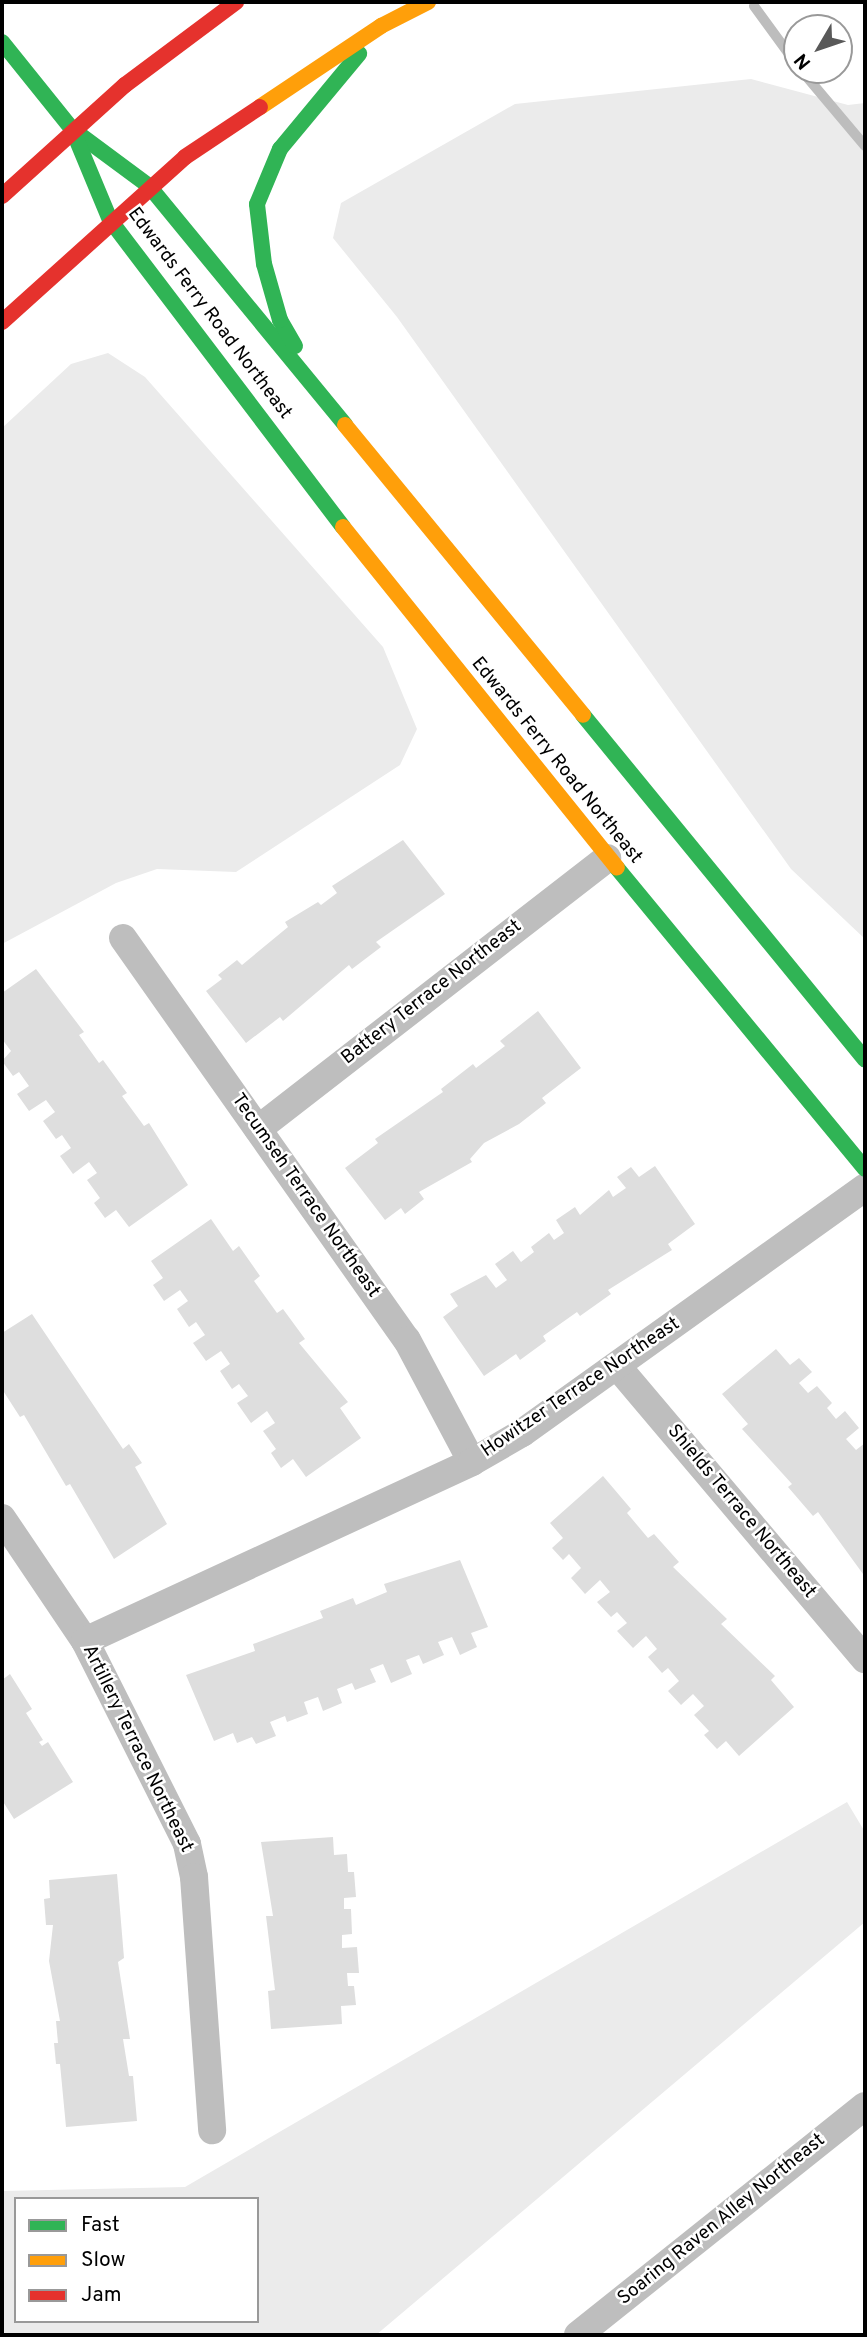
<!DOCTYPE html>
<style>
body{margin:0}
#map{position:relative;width:867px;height:2337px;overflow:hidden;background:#fff;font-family:Overpass,sans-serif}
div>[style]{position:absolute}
.green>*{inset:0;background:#ebebeb}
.stream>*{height:10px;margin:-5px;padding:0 5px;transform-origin:5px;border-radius:5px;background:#bdbdbd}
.building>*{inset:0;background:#dedede}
.street>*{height:28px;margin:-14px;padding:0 14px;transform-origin:14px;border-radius:14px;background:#bebebe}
.fast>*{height:16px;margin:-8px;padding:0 8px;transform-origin:8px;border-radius:8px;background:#30b455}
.slow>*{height:16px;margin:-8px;padding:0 8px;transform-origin:8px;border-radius:8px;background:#ff9f0a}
.jam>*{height:16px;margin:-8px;padding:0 8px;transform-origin:8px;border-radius:8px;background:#e5322d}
span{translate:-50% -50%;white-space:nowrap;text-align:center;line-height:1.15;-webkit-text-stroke:5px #fff;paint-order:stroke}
.street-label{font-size:19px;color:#000}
.frame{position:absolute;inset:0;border:4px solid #000;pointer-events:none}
.legend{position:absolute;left:14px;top:2197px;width:245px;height:126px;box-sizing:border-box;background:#fff;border:2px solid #999;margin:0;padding:9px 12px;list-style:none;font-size:21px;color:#000}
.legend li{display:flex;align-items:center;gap:14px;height:35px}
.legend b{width:35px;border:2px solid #999}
.north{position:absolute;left:783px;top:14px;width:70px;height:70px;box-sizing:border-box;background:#fff;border:2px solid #999;border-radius:50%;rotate:231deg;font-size:19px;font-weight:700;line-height:28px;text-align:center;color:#000}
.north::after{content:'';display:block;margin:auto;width:24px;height:32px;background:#595959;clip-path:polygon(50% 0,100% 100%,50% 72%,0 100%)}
</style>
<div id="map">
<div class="green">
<div style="clip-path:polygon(751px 79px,848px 105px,865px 103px,865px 939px,791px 869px,397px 317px,333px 238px,341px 203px,515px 104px)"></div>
<div style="clip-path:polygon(108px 353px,145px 377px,383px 647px,417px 729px,400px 765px,236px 872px,157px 869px,116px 883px,2px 944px,2px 428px,71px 364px)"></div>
<div style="clip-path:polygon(evenodd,847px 1802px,865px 1832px,865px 1922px,376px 2335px,2px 2335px,2px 2191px,185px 2187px,847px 1802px,16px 2199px,257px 2199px,257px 2321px,16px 2321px,16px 2199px)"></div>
</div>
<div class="stream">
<div style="left:754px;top:6px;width:73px;rotate:53.9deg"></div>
<div style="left:801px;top:70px;width:99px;rotate:49.9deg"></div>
</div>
<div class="building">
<div style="clip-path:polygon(403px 840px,445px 894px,376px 942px,381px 947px,352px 969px,349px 965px,283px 1021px,280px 1017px,246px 1043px,206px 991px,222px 979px,218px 975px,237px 960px,242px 965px,288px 927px,285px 922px,318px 902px,321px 905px,337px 893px,332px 886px)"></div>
<div style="clip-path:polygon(36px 969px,84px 1032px,79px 1035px,99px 1063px,103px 1060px,127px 1093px,122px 1096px,144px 1126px,149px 1123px,188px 1185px,129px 1227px,116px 1210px,105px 1218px,94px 1203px,100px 1198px,87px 1180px,97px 1173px,89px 1162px,73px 1174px,60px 1156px,71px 1148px,62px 1135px,56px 1139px,43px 1121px,55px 1112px,46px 1100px,29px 1111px,17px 1094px,29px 1086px,19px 1072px,13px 1076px,2px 1061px,11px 1051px,2px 1039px,2px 993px)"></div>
<div style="clip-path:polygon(538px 1011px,581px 1068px,542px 1098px,546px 1103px,519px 1124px,484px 1143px,470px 1159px,472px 1162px,419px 1192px,424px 1199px,405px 1214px,401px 1208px,385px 1220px,345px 1168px,378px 1143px,375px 1139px,443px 1092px,441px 1089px,473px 1064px,476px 1068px,505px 1046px,500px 1041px)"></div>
<div style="clip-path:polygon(655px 1166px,695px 1224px,668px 1244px,672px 1250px,608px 1290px,611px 1294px,580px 1316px,577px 1312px,543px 1336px,546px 1341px,520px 1360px,516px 1354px,484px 1376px,443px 1317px,458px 1306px,450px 1294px,486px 1275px,496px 1288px,507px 1280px,495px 1264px,513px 1251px,521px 1262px,534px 1252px,531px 1247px,549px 1233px,554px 1240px,564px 1233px,556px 1220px,575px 1207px,580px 1215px,609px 1190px,613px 1197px,626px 1188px,617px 1177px,631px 1167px,639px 1177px)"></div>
<div style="clip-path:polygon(211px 1219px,233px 1251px,239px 1246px,260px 1276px,254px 1281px,277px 1313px,283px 1309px,305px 1339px,299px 1343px,348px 1402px,340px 1408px,361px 1438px,306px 1477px,293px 1459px,281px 1468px,271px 1453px,276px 1449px,263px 1431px,275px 1423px,267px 1411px,251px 1423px,237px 1403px,248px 1396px,239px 1384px,232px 1389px,220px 1371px,230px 1364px,221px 1351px,206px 1361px,193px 1343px,205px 1335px,196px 1322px,189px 1327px,177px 1309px,188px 1301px,180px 1290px,164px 1301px,153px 1285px,163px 1278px,151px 1261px)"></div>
<div style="clip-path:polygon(32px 1314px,123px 1449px,129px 1444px,142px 1463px,135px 1467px,167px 1524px,114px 1559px,70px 1484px,66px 1486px,24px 1415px,20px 1417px,2px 1389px,2px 1333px)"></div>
<div style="clip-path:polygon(776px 1349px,790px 1365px,799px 1358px,812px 1372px,799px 1383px,808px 1393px,817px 1386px,832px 1403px,827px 1408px,836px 1419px,845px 1411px,859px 1428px,846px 1439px,856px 1450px,865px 1443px,863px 1574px,818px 1512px,813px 1516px,788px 1487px,792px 1484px,742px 1429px,748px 1424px,722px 1394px)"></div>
<div style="clip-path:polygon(603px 1476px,631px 1509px,627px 1513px,648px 1538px,654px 1534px,679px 1562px,673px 1567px,727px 1619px,721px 1624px,775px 1676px,771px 1680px,794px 1707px,739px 1756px,726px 1741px,717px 1749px,704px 1735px,709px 1731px,694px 1715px,704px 1706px,693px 1694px,681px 1705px,668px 1691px,679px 1681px,668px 1668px,662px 1673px,648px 1657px,657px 1649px,646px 1636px,633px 1648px,617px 1631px,627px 1623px,617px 1612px,611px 1617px,597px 1602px,610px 1592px,600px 1580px,585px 1594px,571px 1578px,581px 1568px,569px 1554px,563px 1560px,552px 1548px,563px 1538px,550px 1523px)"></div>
<div style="clip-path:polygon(460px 1560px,488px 1627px,471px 1633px,477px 1647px,460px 1655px,452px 1637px,438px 1642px,444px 1655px,423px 1664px,419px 1655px,406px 1660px,412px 1674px,391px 1683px,383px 1664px,370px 1669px,376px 1682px,355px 1690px,352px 1683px,337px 1689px,342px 1703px,323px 1711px,318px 1697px,304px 1702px,308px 1714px,287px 1722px,285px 1716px,270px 1722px,276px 1736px,256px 1744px,252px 1737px,237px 1743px,233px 1733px,214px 1741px,186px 1675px,255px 1651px,253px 1644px,323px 1618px,320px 1611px,353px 1598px,356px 1605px,387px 1592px,384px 1584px)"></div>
<div style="clip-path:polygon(10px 1674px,32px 1709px,26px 1713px,43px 1740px,39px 1742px,42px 1746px,48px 1742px,73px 1782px,14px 1819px,2px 1800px,2px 1680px)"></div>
<div style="clip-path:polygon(333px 1837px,334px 1855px,347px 1854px,348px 1872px,354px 1872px,356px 1897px,344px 1898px,344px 1909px,351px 1909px,352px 1934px,342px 1935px,342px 1948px,357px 1947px,359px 1973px,347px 1973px,348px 1986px,354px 1986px,356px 2005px,341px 2006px,342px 2024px,271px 2029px,268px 1991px,275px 1990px,266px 1916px,273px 1916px,261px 1842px)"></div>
<div style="clip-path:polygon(117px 1874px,124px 1958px,118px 1962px,130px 2039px,123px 2039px,129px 2076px,133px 2076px,137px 2121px,66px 2127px,60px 2064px,56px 2064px,54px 2043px,58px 2043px,56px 2021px,60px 2021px,49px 1961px,53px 1925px,46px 1925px,44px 1899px,50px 1898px,49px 1880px)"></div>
</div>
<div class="street">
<div style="left:123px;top:938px;width:492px;rotate:54.8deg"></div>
<div style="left:407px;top:1340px;width:138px;rotate:62deg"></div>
<div style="left:258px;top:1129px;width:442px;rotate:-37.8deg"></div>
<div style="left:617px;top:1366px;width:384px;rotate:49.8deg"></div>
<div style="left:2px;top:1518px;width:148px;rotate:56deg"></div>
<div style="left:85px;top:1641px;width:227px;rotate:63.3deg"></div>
<div style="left:187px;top:1844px;width:34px;rotate:78deg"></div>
<div style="left:194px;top:1877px;width:254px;rotate:85.9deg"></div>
<div style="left:85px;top:1641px;width:426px;rotate:-24.8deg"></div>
<div style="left:472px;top:1462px;width:58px;rotate:-30.1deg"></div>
<div style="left:522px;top:1433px;width:422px;rotate:-35.6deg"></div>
<div style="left:578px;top:2335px;width:367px;rotate:-38.6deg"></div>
</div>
<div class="fast">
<div style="left:2px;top:42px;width:112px;rotate:51.2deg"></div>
<div style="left:72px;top:129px;width:96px;rotate:36.5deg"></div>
<div style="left:149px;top:186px;width:309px;rotate:50.6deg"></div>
<div style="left:73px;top:131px;width:96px;rotate:67.4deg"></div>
<div style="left:110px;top:220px;width:385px;rotate:52.8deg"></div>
<div style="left:295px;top:346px;width:30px;rotate:-120deg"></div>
<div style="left:280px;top:320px;width:58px;rotate:-105.9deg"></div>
<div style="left:264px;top:264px;width:60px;rotate:-96.7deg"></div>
<div style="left:257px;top:204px;width:60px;rotate:-67.3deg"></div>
<div style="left:280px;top:149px;width:124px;rotate:-50.3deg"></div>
<div style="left:583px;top:715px;width:445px;rotate:50.7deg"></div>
<div style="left:617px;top:868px;width:390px;rotate:50.5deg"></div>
</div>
<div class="slow">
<div style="left:260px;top:107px;width:146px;rotate:-33.8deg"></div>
<div style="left:381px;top:26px;width:53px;rotate:-27.1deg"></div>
<div style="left:345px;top:425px;width:375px;rotate:50.6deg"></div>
<div style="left:343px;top:527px;width:437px;rotate:51.2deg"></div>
</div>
<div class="jam">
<div style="left:2px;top:196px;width:166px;rotate:-42.1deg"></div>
<div style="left:125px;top:85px;width:139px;rotate:-36.8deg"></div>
<div style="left:2px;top:322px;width:246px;rotate:-42deg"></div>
<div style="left:185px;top:157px;width:90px;rotate:-33.7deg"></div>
</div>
<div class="street-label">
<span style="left:209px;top:314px;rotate:53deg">Edwards Ferry Road Northeast</span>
<span style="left:556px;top:761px;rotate:51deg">Edwards Ferry Road Northeast</span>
<span style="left:432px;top:993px;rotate:-38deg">Battery Terrace Northeast</span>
<span style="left:305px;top:1196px;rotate:55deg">Tecumseh Terrace Northeast</span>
<span style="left:581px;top:1388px;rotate:-34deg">Howitzer Terrace Northeast</span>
<span style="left:741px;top:1512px;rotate:50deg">Shields Terrace Northeast</span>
<span style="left:137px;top:1749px;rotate:64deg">Artillery Terrace Northeast</span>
<span style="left:722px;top:2220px;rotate:-39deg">Soaring Raven Alley Northeast</span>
</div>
<div class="frame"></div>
<ul class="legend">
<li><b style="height:9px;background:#30b455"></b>Fast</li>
<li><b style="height:9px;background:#ff9f0a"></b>Slow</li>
<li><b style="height:9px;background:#e5322d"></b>Jam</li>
</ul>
<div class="north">N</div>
</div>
